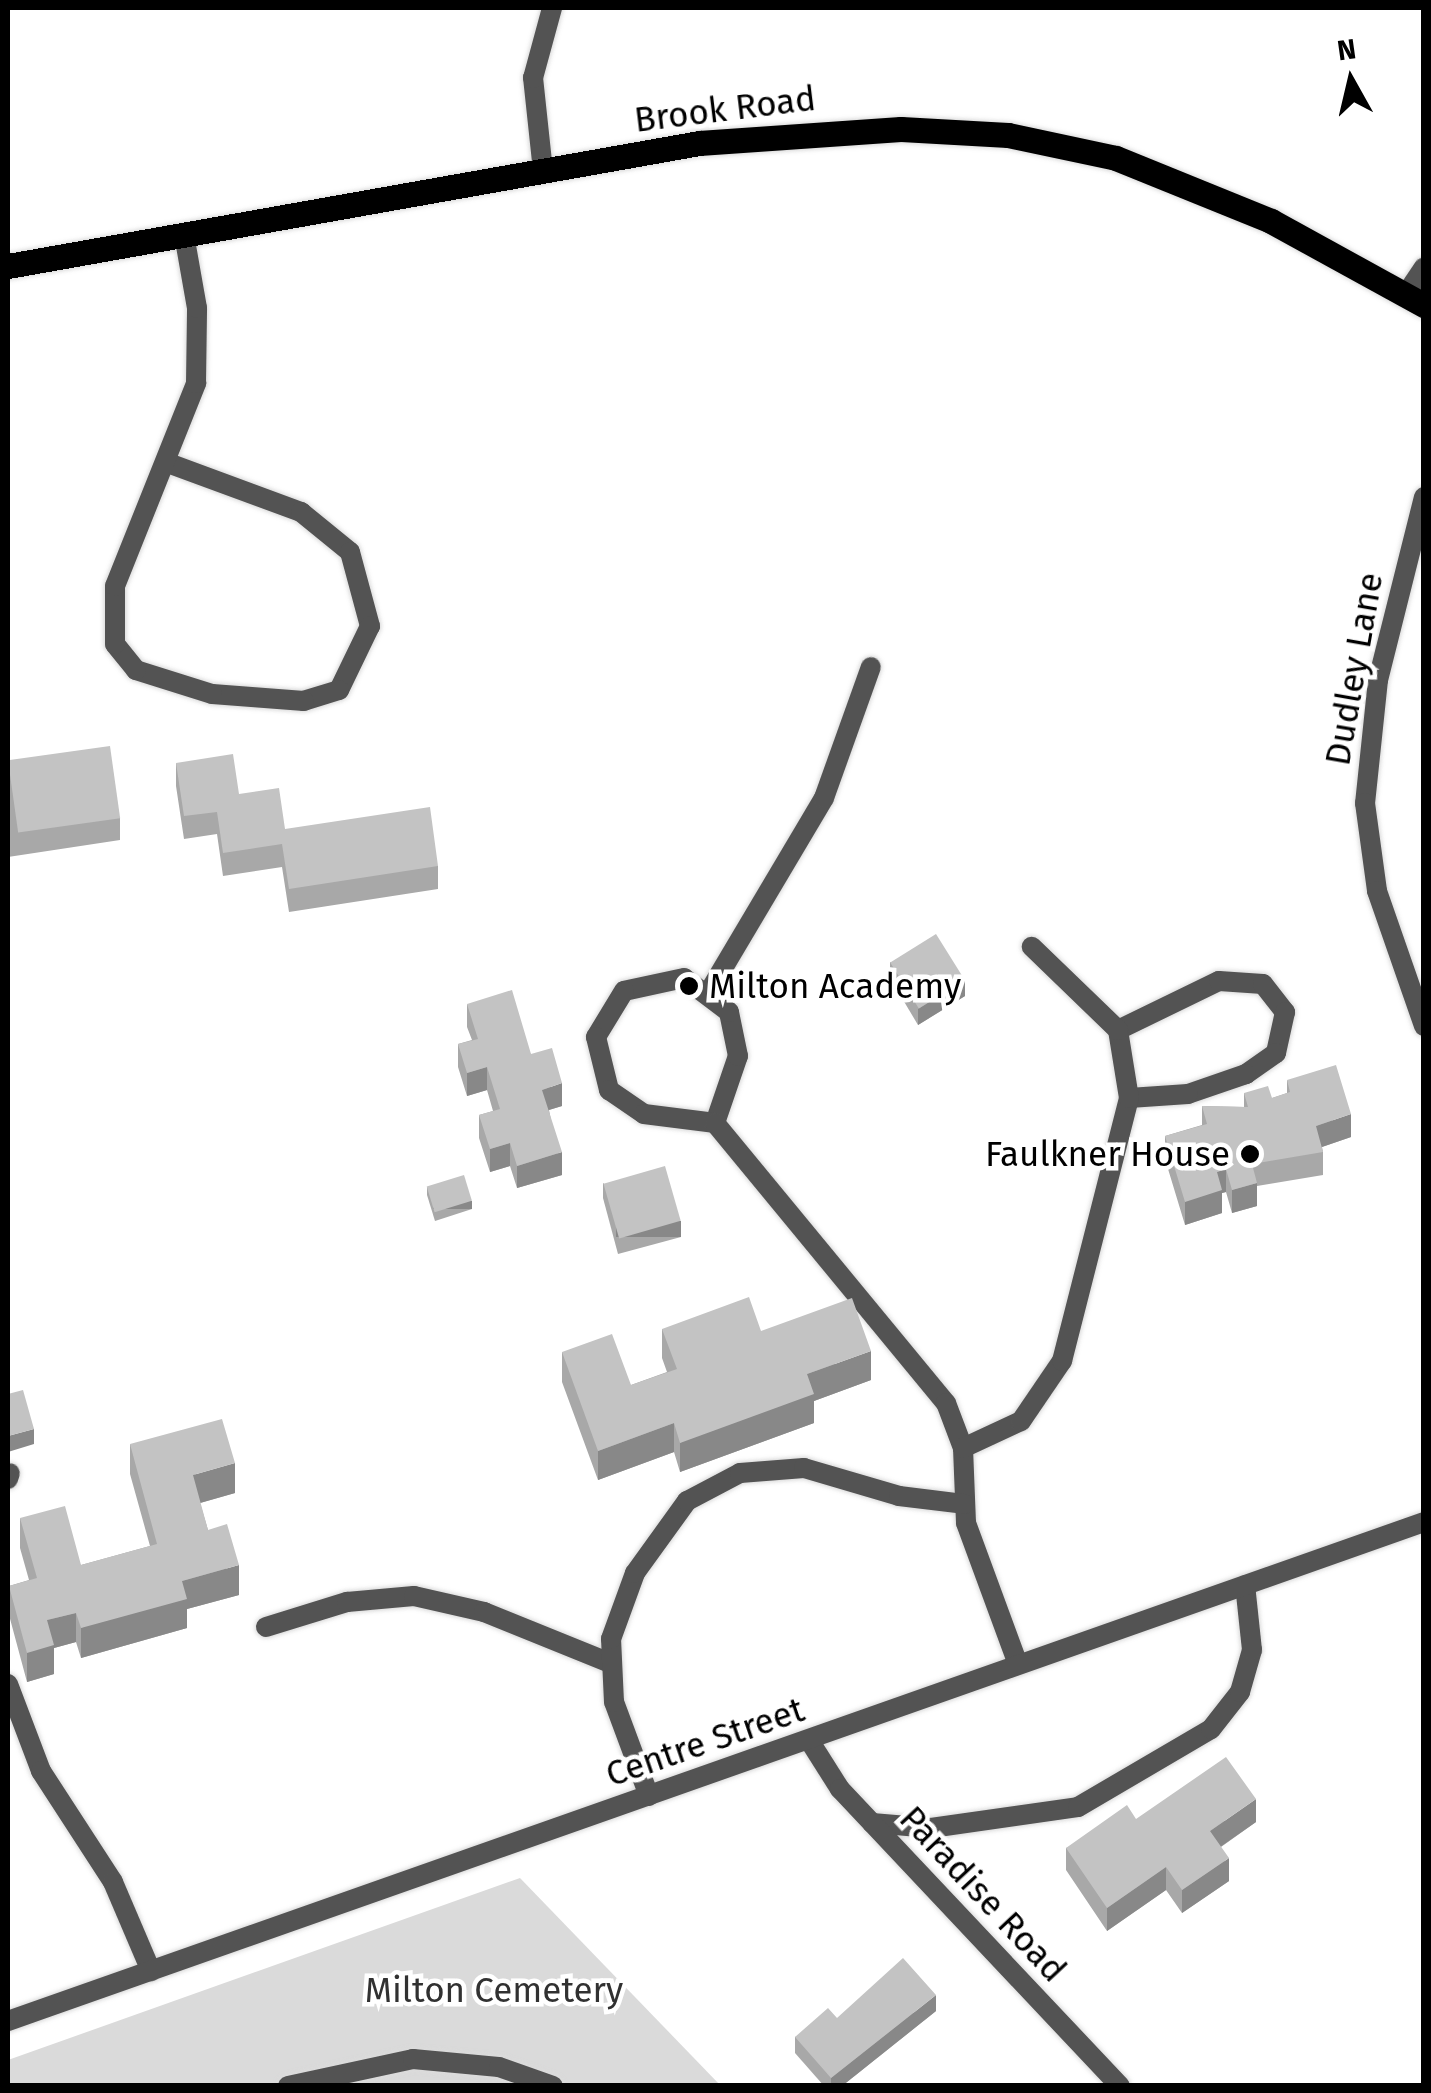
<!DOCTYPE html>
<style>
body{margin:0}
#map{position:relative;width:1431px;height:2093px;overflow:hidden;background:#fff;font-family:"Fira Sans",sans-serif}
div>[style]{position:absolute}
.green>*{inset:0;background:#dadada}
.roads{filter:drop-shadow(0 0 2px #dbdbdb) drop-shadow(0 0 2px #dbdbdb)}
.service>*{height:20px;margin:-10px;padding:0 10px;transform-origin:10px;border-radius:10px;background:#535353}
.minor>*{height:20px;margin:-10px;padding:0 10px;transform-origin:10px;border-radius:10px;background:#535353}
.tertiary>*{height:20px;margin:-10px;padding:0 10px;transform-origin:10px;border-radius:10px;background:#535353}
.primary>*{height:25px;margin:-12.5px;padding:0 12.5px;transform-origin:12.5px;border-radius:12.5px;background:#000}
.wall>*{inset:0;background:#a8a8a8}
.shaded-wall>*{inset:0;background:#888;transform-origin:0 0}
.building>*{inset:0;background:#c3c3c3;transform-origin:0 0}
.dots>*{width:28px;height:28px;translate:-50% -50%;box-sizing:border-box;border:5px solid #fff;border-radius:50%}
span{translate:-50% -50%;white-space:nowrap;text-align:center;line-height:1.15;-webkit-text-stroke:9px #fff;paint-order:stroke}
.street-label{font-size:35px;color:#000}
.poi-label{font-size:35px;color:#000}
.left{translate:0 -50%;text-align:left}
.right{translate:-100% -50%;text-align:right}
.park-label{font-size:35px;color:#313131}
.frame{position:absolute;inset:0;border:10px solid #000;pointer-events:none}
.north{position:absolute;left:1301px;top:30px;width:100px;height:100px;-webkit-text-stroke:8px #fff;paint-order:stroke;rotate:352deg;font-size:28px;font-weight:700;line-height:40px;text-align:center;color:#000}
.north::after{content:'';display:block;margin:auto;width:35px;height:45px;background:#000;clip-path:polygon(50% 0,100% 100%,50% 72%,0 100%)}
</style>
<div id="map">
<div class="green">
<div style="clip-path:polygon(520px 1878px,720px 2085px,8px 2086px,8px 2060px)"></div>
</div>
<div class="roads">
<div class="service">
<div style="left:543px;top:171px;width:94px;rotate:-96.1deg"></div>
<div style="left:533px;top:78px;width:73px;rotate:-74.8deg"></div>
<div style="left:168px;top:463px;width:142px;rotate:20.2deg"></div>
<div style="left:301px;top:512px;width:63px;rotate:39.2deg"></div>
<div style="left:350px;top:552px;width:77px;rotate:74.9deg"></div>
<div style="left:370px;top:626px;width:71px;rotate:115.8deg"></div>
<div style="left:339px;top:690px;width:37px;rotate:163deg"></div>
<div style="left:304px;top:701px;width:92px;rotate:-175.6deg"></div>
<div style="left:212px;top:694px;width:80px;rotate:-162.5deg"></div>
<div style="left:136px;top:670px;width:33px;rotate:-129deg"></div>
<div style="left:115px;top:644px;width:58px;rotate:-90deg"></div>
<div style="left:115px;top:586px;width:219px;rotate:-68.2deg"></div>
<div style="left:196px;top:383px;width:75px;rotate:-89.2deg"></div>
<div style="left:197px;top:308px;width:75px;rotate:-100deg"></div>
<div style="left:710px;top:990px;width:223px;rotate:-59.3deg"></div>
<div style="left:824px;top:798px;width:139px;rotate:-70.3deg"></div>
<div style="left:1118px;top:1030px;width:112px;rotate:-25.9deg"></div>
<div style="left:1219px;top:981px;width:44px;rotate:3.9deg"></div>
<div style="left:1263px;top:984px;width:36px;rotate:52deg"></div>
<div style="left:1285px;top:1012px;width:42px;rotate:102.4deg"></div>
<div style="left:1276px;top:1053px;width:37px;rotate:145deg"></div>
<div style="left:1246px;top:1074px;width:61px;rotate:161deg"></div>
<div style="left:1188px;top:1094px;width:59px;rotate:176.1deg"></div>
<div style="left:715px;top:1123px;width:71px;rotate:-71.1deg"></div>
<div style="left:738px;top:1056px;width:45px;rotate:-101.6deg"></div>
<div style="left:729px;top:1012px;width:56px;rotate:-142.9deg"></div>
<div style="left:684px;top:978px;width:61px;rotate:167.8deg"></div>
<div style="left:624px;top:991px;width:54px;rotate:121.3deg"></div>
<div style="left:596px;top:1037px;width:55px;rotate:76.2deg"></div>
<div style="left:609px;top:1090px;width:42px;rotate:34.4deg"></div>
<div style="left:644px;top:1114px;width:72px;rotate:7.2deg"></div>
<div style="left:715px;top:1123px;width:363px;rotate:50.5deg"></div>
<div style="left:946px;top:1403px;width:48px;rotate:69.3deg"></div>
<div style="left:963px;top:1448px;width:75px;rotate:87.7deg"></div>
<div style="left:966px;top:1523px;width:150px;rotate:69.8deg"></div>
<div style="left:963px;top:1448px;width:64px;rotate:-25deg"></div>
<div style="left:1021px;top:1421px;width:73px;rotate:-55.7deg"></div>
<div style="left:1062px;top:1361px;width:271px;rotate:-75.7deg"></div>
<div style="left:1129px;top:1098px;width:69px;rotate:-99.2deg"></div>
<div style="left:1118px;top:1030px;width:120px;rotate:-136deg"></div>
<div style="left:8px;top:1479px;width:6px;rotate:-72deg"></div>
<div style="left:266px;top:1627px;width:85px;rotate:-17.2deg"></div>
<div style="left:347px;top:1602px;width:67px;rotate:-5.1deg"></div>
<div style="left:414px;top:1596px;width:72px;rotate:12.9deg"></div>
<div style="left:484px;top:1612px;width:134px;rotate:22deg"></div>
<div style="left:8px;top:1684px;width:93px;rotate:69.2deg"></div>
<div style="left:41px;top:1771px;width:132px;rotate:57deg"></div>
<div style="left:113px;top:1882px;width:97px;rotate:66.9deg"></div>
<div style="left:649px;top:1796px;width:100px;rotate:-110.4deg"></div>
<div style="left:614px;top:1702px;width:63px;rotate:-92.7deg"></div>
<div style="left:611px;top:1639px;width:70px;rotate:-70deg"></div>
<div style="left:635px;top:1573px;width:89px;rotate:-54.2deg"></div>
<div style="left:687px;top:1501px;width:60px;rotate:-27.8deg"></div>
<div style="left:740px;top:1473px;width:64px;rotate:-4.5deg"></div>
<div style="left:804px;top:1468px;width:99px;rotate:16.4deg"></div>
<div style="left:899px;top:1496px;width:65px;rotate:7deg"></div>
<div style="left:872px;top:1823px;width:59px;rotate:4.8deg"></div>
<div style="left:931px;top:1828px;width:148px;rotate:-8.1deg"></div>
<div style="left:1078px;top:1807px;width:154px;rotate:-30.4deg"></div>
<div style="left:1211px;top:1729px;width:47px;rotate:-51.9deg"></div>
<div style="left:1240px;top:1692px;width:44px;rotate:-74.1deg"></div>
<div style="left:1252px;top:1650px;width:65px;rotate:-96.1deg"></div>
<div style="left:288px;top:2086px;width:128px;rotate:-12.2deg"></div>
<div style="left:413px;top:2059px;width:86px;rotate:5.3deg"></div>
<div style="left:499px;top:2067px;width:57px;rotate:19.4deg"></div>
</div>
<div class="minor">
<div style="left:1406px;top:294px;width:32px;rotate:-56deg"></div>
<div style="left:1424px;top:497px;width:189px;rotate:104.1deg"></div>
<div style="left:1378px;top:680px;width:124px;rotate:96deg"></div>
<div style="left:1365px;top:803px;width:89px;rotate:82.2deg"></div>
<div style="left:1377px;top:891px;width:143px;rotate:70.8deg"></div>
<div style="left:809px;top:1740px;width:58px;rotate:57.7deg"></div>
<div style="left:840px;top:1789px;width:408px;rotate:46.7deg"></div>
</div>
<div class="tertiary">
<div style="left:8px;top:2021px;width:1501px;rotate:-19.41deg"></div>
</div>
<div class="primary">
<div style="left:8px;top:266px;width:702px;rotate:-10.09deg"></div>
<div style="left:699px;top:143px;width:202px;rotate:-4deg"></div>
<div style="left:901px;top:129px;width:107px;rotate:3.2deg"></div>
<div style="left:1008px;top:135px;width:110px;rotate:12deg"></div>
<div style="left:1116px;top:158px;width:167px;rotate:22.1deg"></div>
<div style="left:1271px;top:221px;width:175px;rotate:28.8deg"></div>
</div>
</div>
<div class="wall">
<div style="clip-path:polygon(8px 761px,120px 818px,120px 840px,8px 857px)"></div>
<div style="clip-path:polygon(176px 763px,239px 794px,285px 829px,438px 866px,438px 889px,289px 912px,282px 867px,223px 876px,217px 834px,184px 839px,176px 786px)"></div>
<div style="clip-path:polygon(890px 962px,965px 996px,918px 1025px,890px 978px)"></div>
<div style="clip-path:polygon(467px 1004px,531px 1054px,562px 1106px,549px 1110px,562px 1175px,517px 1188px,510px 1166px,490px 1172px,479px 1138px,479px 1115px,493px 1111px,487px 1090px,467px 1096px,458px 1067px,458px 1044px,472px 1040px,467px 1027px)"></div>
<div style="clip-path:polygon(1287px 1080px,1351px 1137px,1322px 1147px,1323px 1152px,1323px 1175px,1257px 1186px,1257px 1206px,1232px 1213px,1226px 1192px,1222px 1193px,1222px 1213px,1185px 1225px,1165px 1159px,1165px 1136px,1202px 1125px,1202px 1106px,1244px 1107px,1244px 1093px,1272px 1098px,1287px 1093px)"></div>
<div style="clip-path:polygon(603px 1183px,681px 1237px,618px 1254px,603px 1198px)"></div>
<div style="clip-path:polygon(427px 1187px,472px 1209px,435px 1221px,427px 1195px)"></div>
<div style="clip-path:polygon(662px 1329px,761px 1331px,871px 1380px,814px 1401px,814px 1423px,680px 1472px,674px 1452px,598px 1480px,562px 1382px,562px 1352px,631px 1385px,667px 1372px,662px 1358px)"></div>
<div style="clip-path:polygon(130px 1444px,235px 1493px,200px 1503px,208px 1530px,239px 1595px,187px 1609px,187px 1628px,81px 1658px,76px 1642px,54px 1648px,54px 1674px,27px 1682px,9px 1615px,9px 1586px,29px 1580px,20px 1548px,20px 1518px,81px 1565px,150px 1546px,130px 1474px)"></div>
<div style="clip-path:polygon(1136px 1819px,1256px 1822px,1221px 1847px,1229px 1881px,1182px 1913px,1166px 1890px,1107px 1931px,1066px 1870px,1066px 1848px)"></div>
<div style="clip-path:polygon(936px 2011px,842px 2086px,824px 2086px,795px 2053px,795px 2037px,837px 2018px)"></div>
</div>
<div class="shaded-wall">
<div style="clip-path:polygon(965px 980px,965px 996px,918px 1025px,918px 1009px)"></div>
<div style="clip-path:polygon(487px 1067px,487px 1090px,467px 1096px,467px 1073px)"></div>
<div style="clip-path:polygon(562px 1083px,562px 1106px,542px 1112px,542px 1090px)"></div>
<div style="clip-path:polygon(1351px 1114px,1351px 1137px,1316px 1149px,1316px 1126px)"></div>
<div style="clip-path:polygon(510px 1143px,510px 1166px,490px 1172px,490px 1149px)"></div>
<div style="clip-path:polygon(562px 1152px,562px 1175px,517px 1188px,517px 1166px)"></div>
<div style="clip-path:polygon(1226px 1169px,1226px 1192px,1222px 1193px,1222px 1213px,1185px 1225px,1185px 1202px,1217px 1172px)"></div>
<div style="clip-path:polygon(1257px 1183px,1257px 1206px,1232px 1213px,1232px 1190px)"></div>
<div style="left:472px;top:1201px;width:8px;height:39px;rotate:90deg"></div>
<div style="left:681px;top:1221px;width:16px;height:65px;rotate:90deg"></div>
<div style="clip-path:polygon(871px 1351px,871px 1380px,814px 1401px,814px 1423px,680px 1472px,680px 1443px,807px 1374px)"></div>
<div style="clip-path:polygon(674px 1423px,674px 1452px,598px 1480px,598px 1451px)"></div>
<div style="clip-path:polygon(34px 1429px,34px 1444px,8px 1452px,8px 1436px)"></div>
<div style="clip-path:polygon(235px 1463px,235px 1493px,193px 1505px,193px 1475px)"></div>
<div style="clip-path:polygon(239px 1565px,239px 1595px,187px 1609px,187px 1628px,81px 1658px,81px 1628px,182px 1581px)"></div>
<div style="clip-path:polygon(76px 1613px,76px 1642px,54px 1648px,54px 1674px,27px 1682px,27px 1653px,47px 1620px)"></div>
<div style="clip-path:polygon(1256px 1799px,1256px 1822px,1210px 1854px,1210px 1831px)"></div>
<div style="clip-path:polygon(1229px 1858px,1229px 1881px,1182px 1913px,1182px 1890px)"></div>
<div style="clip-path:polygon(1166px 1867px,1166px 1890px,1107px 1931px,1107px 1908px)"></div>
<div style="clip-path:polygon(936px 1995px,936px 2011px,842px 2086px,831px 2086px,831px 2078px)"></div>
</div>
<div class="building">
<div style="left:110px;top:746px;width:73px;height:103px;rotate:82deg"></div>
<div style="clip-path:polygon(233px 754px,239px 794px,279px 788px,285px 829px,430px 807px,438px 866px,289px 889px,282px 844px,223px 853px,217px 812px,184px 816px,176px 763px)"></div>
<div style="left:936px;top:934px;width:54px;height:54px;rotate:58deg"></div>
<div style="clip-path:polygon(512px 990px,531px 1054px,552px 1048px,562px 1083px,542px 1090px,562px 1152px,517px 1166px,510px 1143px,490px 1149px,479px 1115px,500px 1109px,487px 1067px,467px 1073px,458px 1044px,478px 1039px,467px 1004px)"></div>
<div style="clip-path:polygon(1336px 1065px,1351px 1114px,1316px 1126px,1323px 1152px,1252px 1164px,1257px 1183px,1232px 1190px,1226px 1169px,1217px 1172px,1222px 1190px,1185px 1202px,1165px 1136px,1207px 1124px,1202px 1106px,1248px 1107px,1244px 1093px,1268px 1086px,1272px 1098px,1290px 1092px,1287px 1080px)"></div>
<div style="left:665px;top:1166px;width:57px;height:64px;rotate:74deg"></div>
<div style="left:464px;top:1175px;width:27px;height:39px;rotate:73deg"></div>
<div style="clip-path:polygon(749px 1297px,761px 1331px,852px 1298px,871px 1351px,807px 1374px,814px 1394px,680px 1443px,674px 1423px,598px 1451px,562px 1352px,612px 1334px,631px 1385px,677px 1369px,662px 1329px)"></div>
<div style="clip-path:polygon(23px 1390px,34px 1429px,8px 1436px,8px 1394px)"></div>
<div style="clip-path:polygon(222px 1419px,235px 1463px,193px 1475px,208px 1530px,227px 1524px,239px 1565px,182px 1581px,187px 1599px,81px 1628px,76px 1613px,47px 1620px,54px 1645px,27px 1653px,9px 1586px,37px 1578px,20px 1518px,65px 1506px,81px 1565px,157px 1544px,130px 1444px)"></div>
<div style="clip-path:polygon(1226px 1757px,1256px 1799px,1210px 1831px,1229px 1858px,1182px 1890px,1166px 1867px,1107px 1908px,1066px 1848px,1127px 1805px,1136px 1819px)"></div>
<div style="clip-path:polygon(903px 1958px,936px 1995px,831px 2078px,795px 2037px,828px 2008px,837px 2018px)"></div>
</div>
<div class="dots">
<div style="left:689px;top:986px;background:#000"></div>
<div style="left:1250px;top:1154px;background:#000"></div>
</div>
<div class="street-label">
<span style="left:725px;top:109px;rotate:-7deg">Brook Road</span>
<span style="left:1354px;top:669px;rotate:-80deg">Dudley Lane</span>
<span style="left:705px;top:1742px;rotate:-19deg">Centre Street</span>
<span style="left:983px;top:1894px;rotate:47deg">Paradise Road</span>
</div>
<div class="poi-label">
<span class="left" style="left:709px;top:986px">Milton Academy</span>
<span class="right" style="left:1230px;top:1154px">Faulkner House</span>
</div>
<div class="park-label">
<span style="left:494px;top:1990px">Milton Cemetery</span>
</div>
<div class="frame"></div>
<div class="north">N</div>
</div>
